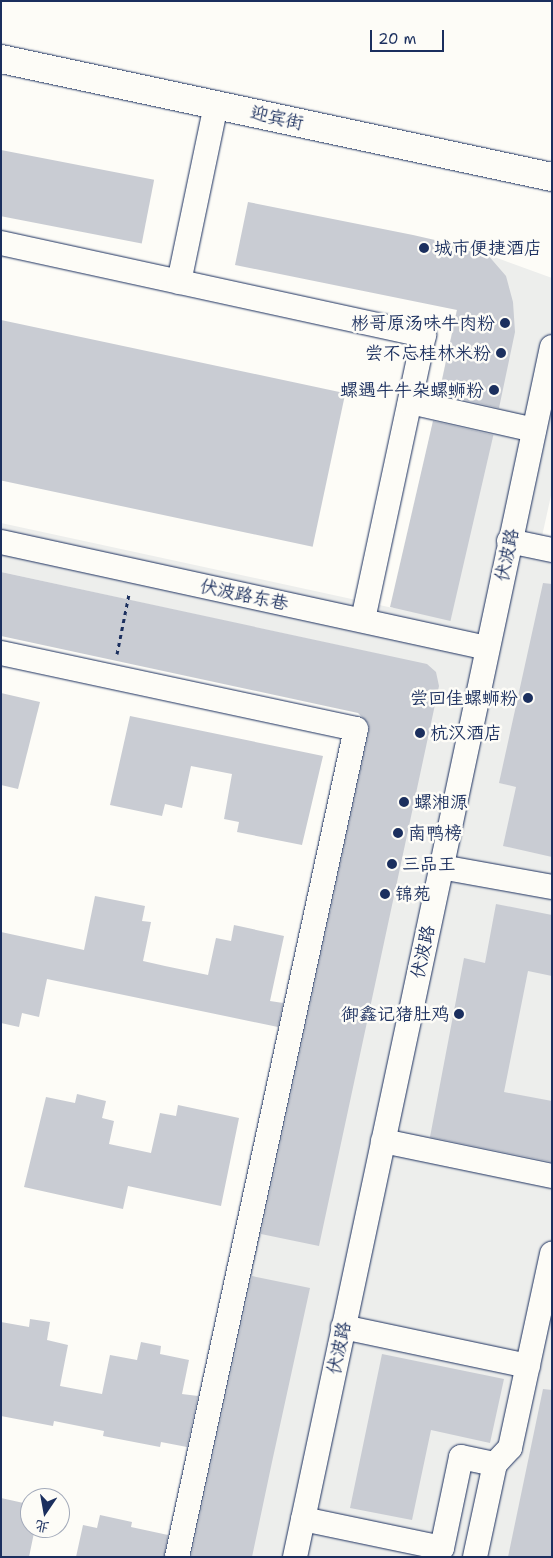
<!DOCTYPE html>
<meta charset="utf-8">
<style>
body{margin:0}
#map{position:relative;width:553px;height:1558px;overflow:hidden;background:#fdfcf7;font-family:"Shantell Sans","LXGW WenKai TC",sans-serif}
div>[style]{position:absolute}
.built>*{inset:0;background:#edeeec}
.building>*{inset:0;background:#c9ccd3;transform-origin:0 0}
.path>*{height:3px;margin-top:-1.5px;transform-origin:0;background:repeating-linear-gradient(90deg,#1b2f5e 0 4px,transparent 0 8px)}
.roads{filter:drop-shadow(0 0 1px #1b2f5e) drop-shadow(0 0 1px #1b2f5e)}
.minor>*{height:24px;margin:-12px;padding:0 12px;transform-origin:12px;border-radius:12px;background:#fdfcf7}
.major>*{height:28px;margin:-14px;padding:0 14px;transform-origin:14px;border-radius:14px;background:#fdfcf7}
.dots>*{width:14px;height:14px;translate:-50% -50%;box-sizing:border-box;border:2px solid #fdfcf7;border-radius:50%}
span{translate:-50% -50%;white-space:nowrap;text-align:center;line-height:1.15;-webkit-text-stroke:5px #fdfcf7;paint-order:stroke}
.street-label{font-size:18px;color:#1b2f5e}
.poi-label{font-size:18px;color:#1b2f5e}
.left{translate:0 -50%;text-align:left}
.right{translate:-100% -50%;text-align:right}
.frame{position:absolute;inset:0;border:2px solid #1b2f5e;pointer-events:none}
.north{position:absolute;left:20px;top:1488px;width:50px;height:50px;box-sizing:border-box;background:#fdfcf7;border:1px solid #a3aaba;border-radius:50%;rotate:192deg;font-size:14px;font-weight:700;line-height:20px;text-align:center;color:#1b2f5e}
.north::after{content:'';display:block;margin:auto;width:18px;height:22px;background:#1b2f5e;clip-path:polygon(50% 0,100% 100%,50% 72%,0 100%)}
.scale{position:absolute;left:370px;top:30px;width:74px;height:22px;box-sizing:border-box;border:2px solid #1b2f5e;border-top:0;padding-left:6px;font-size:15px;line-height:18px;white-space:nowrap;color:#1b2f5e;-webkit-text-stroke:4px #fdfcf7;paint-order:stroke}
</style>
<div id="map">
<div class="built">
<div style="clip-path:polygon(470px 248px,552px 278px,552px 491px,537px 559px,552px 563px,552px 1557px,188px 1557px,383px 655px,1px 572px,1px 523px,393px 608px)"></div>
</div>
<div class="building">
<div style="left:1px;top:150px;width:156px;height:65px;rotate:11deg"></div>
<div style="clip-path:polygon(248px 202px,413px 235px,470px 248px,487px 254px,506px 276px,513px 302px,515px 332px,499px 408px,439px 394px,457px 310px,235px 265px)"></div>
<div style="left:1px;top:320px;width:352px;height:157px;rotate:12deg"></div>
<div style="left:433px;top:421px;width:62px;height:191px;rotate:13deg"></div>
<div style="clip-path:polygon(1px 572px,427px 664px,436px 672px,439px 686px,319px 1246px,261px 1234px,369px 732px,369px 724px,358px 713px,1px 636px)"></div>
<div style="clip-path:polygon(543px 583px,552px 584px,552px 857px,503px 846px,516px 787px,499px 783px)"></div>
<div style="clip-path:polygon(1px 693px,40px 702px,18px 789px,1px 785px)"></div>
<div style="clip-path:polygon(130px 716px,323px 756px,302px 845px,237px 832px,239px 822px,224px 819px,232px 774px,191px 766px,182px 808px,165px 804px,162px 816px,110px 805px)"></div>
<div style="clip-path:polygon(95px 896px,145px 906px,142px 921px,151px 922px,143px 961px,165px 966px,208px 975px,216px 938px,231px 941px,234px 925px,284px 936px,270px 1001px,283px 1003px,278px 1027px,47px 979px,39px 1017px,22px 1013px,19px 1027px,1px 1023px,1px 932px,84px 950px)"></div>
<div style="clip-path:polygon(496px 904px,552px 915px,552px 976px,528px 971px,504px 1092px,552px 1101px,552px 1162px,430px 1137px,464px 958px,485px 963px)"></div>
<div style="clip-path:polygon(77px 1094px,106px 1101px,102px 1118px,114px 1121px,109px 1144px,151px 1153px,160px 1113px,176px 1116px,178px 1105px,239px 1118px,221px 1206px,128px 1186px,123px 1209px,24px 1187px,46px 1097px,75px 1103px)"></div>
<div style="clip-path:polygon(252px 1276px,310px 1288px,272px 1462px,252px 1557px,191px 1557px)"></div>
<div style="clip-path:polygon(30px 1319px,50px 1322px,47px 1340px,68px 1345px,60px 1386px,102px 1394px,110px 1355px,137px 1360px,141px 1342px,161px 1346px,160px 1354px,189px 1360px,182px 1394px,198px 1396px,187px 1447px,161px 1442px,160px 1447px,103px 1436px,104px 1431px,54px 1421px,53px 1426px,1px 1416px,1px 1322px,29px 1327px)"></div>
<div style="clip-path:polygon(382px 1354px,504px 1379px,490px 1443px,431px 1430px,412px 1520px,350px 1508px)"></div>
<div style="clip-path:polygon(543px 1389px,552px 1390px,552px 1557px,508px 1557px)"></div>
<div style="clip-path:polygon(1px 1498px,28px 1504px,26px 1513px,30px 1514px,30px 1528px,35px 1528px,29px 1557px,1px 1557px)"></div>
<div style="clip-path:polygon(100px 1515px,132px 1522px,131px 1527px,168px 1535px,164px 1557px,76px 1557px,83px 1525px,97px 1528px)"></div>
</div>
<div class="path">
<div style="left:117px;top:654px;width:61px;rotate:-78.7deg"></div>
</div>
<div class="roads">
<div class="minor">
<div style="left:1px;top:243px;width:433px;rotate:12.3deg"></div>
<div style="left:424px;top:335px;width:291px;rotate:102.1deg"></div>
<div style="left:179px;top:282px;width:181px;rotate:-78.2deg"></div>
<div style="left:410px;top:402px;width:127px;rotate:12.7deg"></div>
<div style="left:509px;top:541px;width:44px;rotate:11.8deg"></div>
<div style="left:1px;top:542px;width:497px;rotate:12.3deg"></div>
<div style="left:1px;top:653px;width:363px;rotate:12.1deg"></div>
<div style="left:356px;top:729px;width:847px;rotate:102.2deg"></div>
<div style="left:441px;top:867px;width:113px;rotate:10.2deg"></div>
<div style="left:383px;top:1141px;width:173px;rotate:11.7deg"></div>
<div style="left:343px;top:1327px;width:189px;rotate:11.9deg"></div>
<div style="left:303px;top:1519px;width:142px;rotate:11.8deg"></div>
<div style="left:442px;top:1548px;width:93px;rotate:-78.2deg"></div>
<div style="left:461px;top:1457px;width:35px;rotate:12deg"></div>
<div style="left:295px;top:1557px;width:1237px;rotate:-78.01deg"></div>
<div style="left:475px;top:1557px;width:95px;rotate:-77.9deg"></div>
<div style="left:495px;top:1464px;width:22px;rotate:-47deg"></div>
<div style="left:510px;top:1448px;width:199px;rotate:-77.8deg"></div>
</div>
<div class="major">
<div style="left:1px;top:59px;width:563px;rotate:12.09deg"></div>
</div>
</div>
<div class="dots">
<div style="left:424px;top:248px;background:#1b2f5e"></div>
<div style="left:505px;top:323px;background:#1b2f5e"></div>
<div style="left:501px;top:353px;background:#1b2f5e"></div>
<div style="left:494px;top:390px;background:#1b2f5e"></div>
<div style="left:528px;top:698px;background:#1b2f5e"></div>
<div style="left:420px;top:733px;background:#1b2f5e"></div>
<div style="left:404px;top:802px;background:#1b2f5e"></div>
<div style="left:398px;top:833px;background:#1b2f5e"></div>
<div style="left:392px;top:864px;background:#1b2f5e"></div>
<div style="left:385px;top:894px;background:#1b2f5e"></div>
<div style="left:459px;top:1014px;background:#1b2f5e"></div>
</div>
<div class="street-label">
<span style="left:277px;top:118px;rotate:12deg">迎宾街</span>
<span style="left:507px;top:555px;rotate:-78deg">伏波路</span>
<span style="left:244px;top:595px;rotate:12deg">伏波路东巷</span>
<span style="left:423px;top:952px;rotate:-78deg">伏波路</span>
<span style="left:339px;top:1348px;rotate:-78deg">伏波路</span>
</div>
<div class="poi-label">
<span class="left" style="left:434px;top:248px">城市便捷酒店</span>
<span class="right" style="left:495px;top:323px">彬哥原汤味牛肉粉</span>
<span class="right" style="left:491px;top:353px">尝不忘桂林米粉</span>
<span class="right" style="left:484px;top:390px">螺遇牛牛杂螺蛳粉</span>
<span class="right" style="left:518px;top:698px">尝回佳螺蛳粉</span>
<span class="left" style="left:430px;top:733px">杭汉酒店</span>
<span class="left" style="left:414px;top:802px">螺湘源</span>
<span class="left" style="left:408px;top:833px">南鸭榜</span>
<span class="left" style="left:402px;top:864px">三品王</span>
<span class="left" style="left:395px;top:894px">锦苑</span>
<span class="right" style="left:449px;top:1014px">御鑫记猪肚鸡</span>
</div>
<div class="frame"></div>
<div class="north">北</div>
<div class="scale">20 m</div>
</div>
